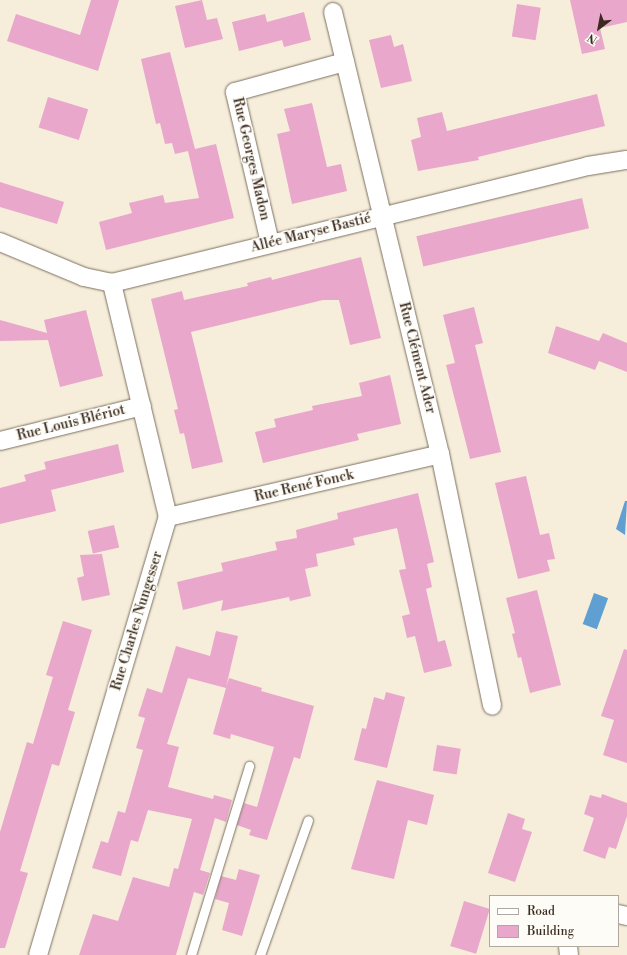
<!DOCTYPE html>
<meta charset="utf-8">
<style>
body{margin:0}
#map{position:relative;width:627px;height:955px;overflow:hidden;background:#f6eedb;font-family:"Libre Bodoni",serif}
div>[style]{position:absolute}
.water>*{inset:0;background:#609fd2;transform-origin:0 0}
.building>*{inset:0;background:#e8a7cb;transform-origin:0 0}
.roads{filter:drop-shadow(0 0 1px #7c6f60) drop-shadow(0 0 1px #7c6f60)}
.lane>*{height:9px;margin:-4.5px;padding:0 4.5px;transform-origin:4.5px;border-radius:4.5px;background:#fff}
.street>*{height:18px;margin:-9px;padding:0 9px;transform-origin:9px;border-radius:9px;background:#fff}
span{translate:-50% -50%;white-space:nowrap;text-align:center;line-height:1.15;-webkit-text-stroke:3px #fdfcf7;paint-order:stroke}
.street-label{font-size:14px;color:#3b2a1e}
.legend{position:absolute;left:489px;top:895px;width:130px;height:52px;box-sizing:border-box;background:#fdfcf7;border:1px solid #afa8a0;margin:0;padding:5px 7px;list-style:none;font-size:12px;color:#3b2a1e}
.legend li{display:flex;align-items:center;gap:8px;height:20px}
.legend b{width:20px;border:1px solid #afa8a0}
.north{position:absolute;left:579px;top:8px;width:40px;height:40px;-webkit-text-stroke:3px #fdfcf7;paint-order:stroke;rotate:212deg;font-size:11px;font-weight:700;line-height:16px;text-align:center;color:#3b2a1e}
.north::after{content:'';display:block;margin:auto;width:14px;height:18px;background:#3b2a1e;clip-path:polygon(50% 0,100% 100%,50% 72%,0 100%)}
</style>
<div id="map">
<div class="water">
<div style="clip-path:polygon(625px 501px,627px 501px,625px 535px,616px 529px)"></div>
<div style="left:594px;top:593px;width:15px;height:33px;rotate:20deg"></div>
</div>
<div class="building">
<div style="clip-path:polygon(91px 0,119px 0,98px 71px,7px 41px,16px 14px,80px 35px)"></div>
<div style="clip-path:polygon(202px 0,207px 20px,217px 18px,223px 39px,185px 48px,175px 6px)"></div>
<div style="clip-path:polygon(570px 0,627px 0,627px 22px,600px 28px,605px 49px,582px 54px)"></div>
<div style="left:517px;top:4px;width:24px;height:33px;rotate:9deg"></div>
<div style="clip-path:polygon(304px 12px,311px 40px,284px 47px,282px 40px,239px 51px,232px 22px,265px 14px,267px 22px)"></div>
<div style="clip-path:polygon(391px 35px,394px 47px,403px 44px,412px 81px,381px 88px,369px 40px)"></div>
<div style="clip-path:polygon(170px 52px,195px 149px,216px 144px,234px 218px,106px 250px,99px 222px,132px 213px,129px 203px,163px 195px,165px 203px,199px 198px,188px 151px,175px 154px,172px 143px,165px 144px,160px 123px,156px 124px,141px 59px)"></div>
<div style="clip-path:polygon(597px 94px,605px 126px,478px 157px,479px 160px,418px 171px,411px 140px,421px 137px,417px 118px,442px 112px,447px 131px)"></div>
<div style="left:48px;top:97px;width:42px;height:32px;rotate:17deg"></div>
<div style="clip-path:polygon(312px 103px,327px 167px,341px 164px,347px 191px,292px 204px,277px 134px,290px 131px,284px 109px)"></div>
<div style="clip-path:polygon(0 182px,64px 202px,57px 224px,0 207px)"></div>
<div style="left:582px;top:198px;width:31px;height:170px;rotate:77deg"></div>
<div style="clip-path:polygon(361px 257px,381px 338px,350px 345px,339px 300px,323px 300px,191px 332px,223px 462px,192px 469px,184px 433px,180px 434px,174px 410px,178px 409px,151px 299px,182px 291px,184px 300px,248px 286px,247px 283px,271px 277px,272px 280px)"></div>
<div style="clip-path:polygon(474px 307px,483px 343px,475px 345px,501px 452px,470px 459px,446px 365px,455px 363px,443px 315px)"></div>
<div style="clip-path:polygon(86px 310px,103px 376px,60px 387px,48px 340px,0 341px,0 320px,47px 333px,44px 320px)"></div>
<div style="clip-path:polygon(556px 326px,599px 341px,603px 333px,627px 343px,627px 372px,599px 361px,595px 370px,548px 353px)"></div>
<div style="clip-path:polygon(390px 375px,401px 424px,357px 434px,359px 440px,263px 463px,255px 432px,276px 427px,274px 419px,313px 410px,312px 406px,362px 396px,359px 383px)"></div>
<div style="clip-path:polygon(118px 444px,124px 472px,51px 490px,56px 511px,0 524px,0 488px,26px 481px,24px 475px,46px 469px,44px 462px)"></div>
<div style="clip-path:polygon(526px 476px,540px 535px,549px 533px,555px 559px,547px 560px,550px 571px,518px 579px,495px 483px)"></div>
<div style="clip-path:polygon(418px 493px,434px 562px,427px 564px,432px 587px,426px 589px,438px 642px,445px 640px,452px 666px,424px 673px,415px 636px,407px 638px,402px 616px,410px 614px,399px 570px,406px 569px,397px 528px,353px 538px,355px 545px,316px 554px,318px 566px,305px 569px,311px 596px,290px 601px,289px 597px,221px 611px,223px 600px,183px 610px,177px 582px,223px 571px,221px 563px,277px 550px,275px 542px,297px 538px,296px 530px,338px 519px,337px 513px)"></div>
<div style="left:114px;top:525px;width:23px;height:27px;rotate:77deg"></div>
<div style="clip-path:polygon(102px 554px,110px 595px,82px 601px,77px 578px,84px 576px,80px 555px)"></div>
<div style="clip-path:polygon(537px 590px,561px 685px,530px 693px,521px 657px,518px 658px,512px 634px,515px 633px,506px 598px)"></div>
<div style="clip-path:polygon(63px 621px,92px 630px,68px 710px,75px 712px,59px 766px,52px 764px,20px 871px,28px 873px,5px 948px,0 948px,0 832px,27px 742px,33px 744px,53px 677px,46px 675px)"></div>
<div style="clip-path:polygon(216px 631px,238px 636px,226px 687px,229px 678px,262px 688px,261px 691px,314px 706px,300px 759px,294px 757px,267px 840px,249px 835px,251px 830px,237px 825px,244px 803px,257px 807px,274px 747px,231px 734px,230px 739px,213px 734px,226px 688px,188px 678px,167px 744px,179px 747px,168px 787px,213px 799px,214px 795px,232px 800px,226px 822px,215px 818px,200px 870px,210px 873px,203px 895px,194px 892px,176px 955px,79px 955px,93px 914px,118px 921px,133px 877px,169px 887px,174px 868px,178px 869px,192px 819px,148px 810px,138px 842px,131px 840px,121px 876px,92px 868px,101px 841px,108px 843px,118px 811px,125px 813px,143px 750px,136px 748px,145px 718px,138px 716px,147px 688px,162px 693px,176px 646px,210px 656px)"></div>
<div style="clip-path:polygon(624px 649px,627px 650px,627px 763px,603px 755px,614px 720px,601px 716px)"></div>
<div style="clip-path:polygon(386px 692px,405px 697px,387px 768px,354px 760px,362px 728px,366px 729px,374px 697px,384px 700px)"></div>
<div style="left:437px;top:745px;width:24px;height:26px;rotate:9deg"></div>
<div style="clip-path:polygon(377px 780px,434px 795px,427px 825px,408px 820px,394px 879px,351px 869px)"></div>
<div style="clip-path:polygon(602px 794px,627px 803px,627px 816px,616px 849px,609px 847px,605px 859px,583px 851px,594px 818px,584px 814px,590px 795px,601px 798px)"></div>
<div style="clip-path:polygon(508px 813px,525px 819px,522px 829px,532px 832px,515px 882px,488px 873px)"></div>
<div style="clip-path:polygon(239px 869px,260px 875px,242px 936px,222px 930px,229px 903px,215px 899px,221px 876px,236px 880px)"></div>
<div style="left:464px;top:901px;width:27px;height:47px;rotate:17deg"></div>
</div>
<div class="roads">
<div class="lane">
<div style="left:191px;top:955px;width:198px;rotate:-72.9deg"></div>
<div style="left:260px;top:955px;width:143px;rotate:-70.4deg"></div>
</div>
<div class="street">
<div style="left:333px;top:12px;width:455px;rotate:76.4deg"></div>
<div style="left:440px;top:454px;width:257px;rotate:78.3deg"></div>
<div style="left:0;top:242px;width:91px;rotate:22.6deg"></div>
<div style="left:84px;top:277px;width:29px;rotate:12deg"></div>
<div style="left:112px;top:283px;width:490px;rotate:-13.8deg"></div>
<div style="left:588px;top:166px;width:39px;rotate:-9deg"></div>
<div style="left:270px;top:243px;width:155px;rotate:-103.1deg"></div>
<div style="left:235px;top:92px;width:114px;rotate:-15.3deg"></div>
<div style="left:0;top:441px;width:146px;rotate:-13.8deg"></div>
<div style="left:168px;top:517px;width:279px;rotate:-13deg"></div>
<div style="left:618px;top:914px;width:9px;rotate:13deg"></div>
<div style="left:568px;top:946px;width:9px;rotate:84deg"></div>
<div style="left:38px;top:955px;width:457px;rotate:-73.5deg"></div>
<div style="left:168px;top:517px;width:241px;rotate:-103.5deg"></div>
</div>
</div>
<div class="street-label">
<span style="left:251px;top:159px;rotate:77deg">Rue Georges Madon</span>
<span style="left:311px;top:233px;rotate:-14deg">Allée Maryse Bastié</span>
<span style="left:417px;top:358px;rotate:76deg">Rue Clément Ader</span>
<span style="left:71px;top:423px;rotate:-14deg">Rue Louis Blériot</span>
<span style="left:304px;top:486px;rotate:-13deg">Rue René Fonck</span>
<span style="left:137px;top:621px;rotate:-73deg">Rue Charles Nungesser</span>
</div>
<ul class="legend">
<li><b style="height:5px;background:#fff"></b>Road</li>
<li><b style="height:11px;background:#e8a7cb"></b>Building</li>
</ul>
<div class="north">N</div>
</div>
